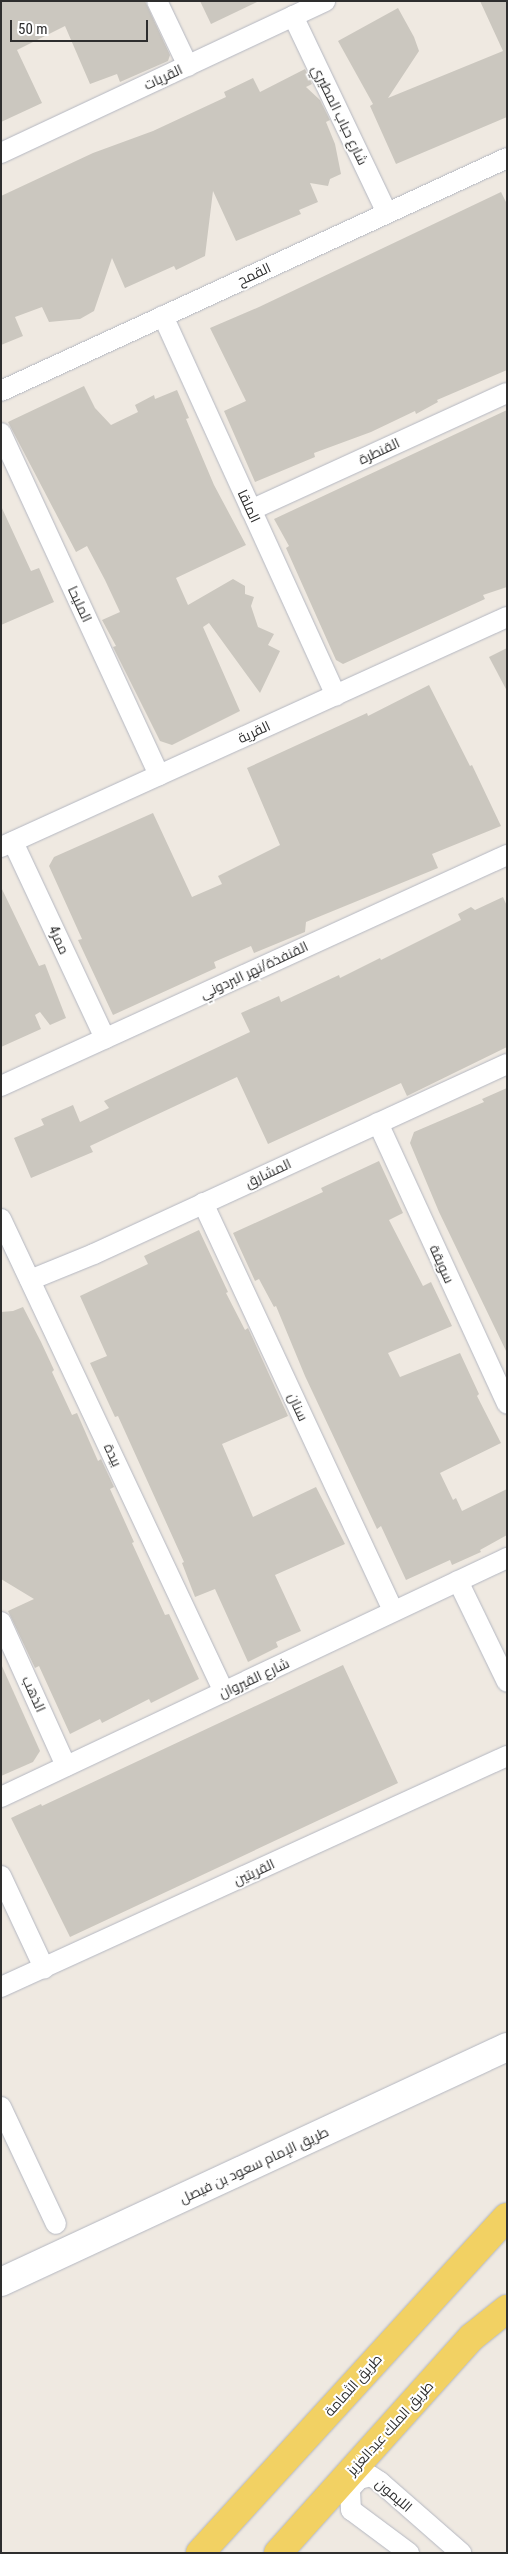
<!DOCTYPE html>
<meta charset="utf-8">
<style>
body{margin:0}
#map{position:relative;width:508px;height:2554px;overflow:hidden;background:#efe9e1;font-family:"Roboto Condensed",Cairo,sans-serif}
div>[style]{position:absolute}
.building>*{inset:0;background:#cbc7bf}
.roads{filter:drop-shadow(0 0 1px #b4b7c1) drop-shadow(0 0 1px #b4b7c1)}
.minor>*{height:20px;margin:-10px;padding:0 10px;transform-origin:10px;border-radius:10px;background:#fff}
.secondary>*{height:28px;margin:-14px;padding:0 14px;transform-origin:14px;border-radius:14px;background:#fff}
.primary>*{height:28px;margin:-14px;padding:0 14px;transform-origin:14px;border-radius:14px;background:#f2d163}
span{translate:-50% -50%;white-space:nowrap;text-align:center;line-height:1.15;-webkit-text-stroke:4px #fff;paint-order:stroke}
.street-label{font-size:14px;color:#2e2e2e}
.frame{position:absolute;inset:0;border:2px solid #2e2e2e;pointer-events:none}
.scale{position:absolute;left:10px;top:20px;width:138px;height:22px;box-sizing:border-box;border:2px solid #2e2e2e;border-top:0;padding-left:6px;font-size:15px;line-height:18px;white-space:nowrap;color:#2e2e2e;-webkit-text-stroke:4px #fff;paint-order:stroke}
</style>
<div id="map">
<div class="building">
<div style="clip-path:polygon(1px 1px,145px 1px,170px 55px,168px 61px,120px 82px,117px 74px,90px 84px,65px 26px,17px 50px,42px 103px,1px 122px)"></div>
<div style="clip-path:polygon(200px 1px,259px 1px,211px 24px)"></div>
<div style="clip-path:polygon(480px 1px,507px 1px,507px 117px,396px 164px,370px 106px,373px 104px,338px 41px,398px 8px,414px 37px,419px 51px,388px 98px,503px 51px)"></div>
<div style="clip-path:polygon(305px 69px,312px 84px,306px 87px,320px 100px,330px 120px,326px 122px,335px 144px,341px 174px,330px 179px,328px 186px,310px 183px,318px 202px,299px 210px,301px 214px,236px 241px,213px 191px,205px 256px,176px 270px,174px 266px,125px 288px,112px 258px,94px 311px,80px 319px,49px 322px,42px 307px,15px 317px,23px 336px,1px 345px,1px 196px,93px 153px,153px 131px,226px 97px,224px 92px,253px 78px,260px 92px)"></div>
<div style="clip-path:polygon(501px 192px,507px 204px,507px 370px,437px 400px,438px 402px,416px 414px,415px 411px,371px 432px,314px 453px,315px 457px,255px 482px,224px 411px,246px 401px,210px 328px,259px 307px)"></div>
<div style="clip-path:polygon(84px 386px,95px 408px,111px 425px,138px 412px,135px 405px,154px 395px,155px 399px,177px 390px,189px 418px,186px 419px,214px 485px,246px 545px,176px 578px,188px 605px,233px 579px,245px 586px,245px 594px,254px 597px,251px 606px,258px 627px,274px 634px,268px 645px,280px 651px,260px 693px,209px 623px,203px 627px,240px 711px,172px 745px,160px 741px,113px 647px,116px 646px,102px 620px,120px 612px,105px 580px,87px 546px,76px 552px,8px 422px)"></div>
<div style="clip-path:polygon(507px 410px,507px 587px,483px 595px,485px 599px,343px 664px,336px 660px,286px 548px,289px 546px,274px 519px)"></div>
<div style="clip-path:polygon(1px 506px,31px 571px,39px 568px,54px 602px,1px 625px)"></div>
<div style="clip-path:polygon(507px 648px,507px 691px,489px 657px)"></div>
<div style="clip-path:polygon(429px 685px,470px 766px,472px 765px,501px 826px,432px 854px,438px 868px,306px 922px,305px 932px,254px 953px,251px 946px,214px 962px,216px 968px,113px 1015px,78px 940px,82px 939px,49px 866px,54px 857px,153px 813px,192px 897px,222px 884px,218px 876px,280px 845px,247px 768px,367px 713px,368px 716px)"></div>
<div style="clip-path:polygon(1px 887px,39px 966px,45px 964px,66px 1018px,50px 1025px,40px 1012px,35px 1015px,41px 1029px,1px 1047px)"></div>
<div style="clip-path:polygon(503px 897px,507px 906px,507px 1047px,407px 1096px,401px 1083px,268px 1144px,237px 1077px,90px 1146px,93px 1152px,31px 1178px,14px 1138px,44px 1125px,41px 1119px,73px 1105px,80px 1122px,109px 1108px,104px 1101px,250px 1032px,241px 1013px,279px 996px,281px 1002px,339px 975px,340px 978px,380px 958px,381px 960px,461px 920px,458px 914px,471px 907px,475px 910px)"></div>
<div style="clip-path:polygon(507px 1088px,507px 1353px,439px 1212px,410px 1143px,414px 1132px,484px 1102px,482px 1099px)"></div>
<div style="clip-path:polygon(379px 1161px,403px 1213px,389px 1220px,423px 1286px,431px 1282px,452px 1326px,388px 1353px,400px 1377px,460px 1353px,479px 1394px,477px 1396px,501px 1443px,440px 1473px,453px 1500px,456px 1498px,462px 1511px,507px 1489px,507px 1535px,480px 1550px,481px 1552px,452px 1565px,450px 1560px,406px 1580px,381px 1526px,377px 1529px,305px 1376px,276px 1306px,274px 1307px,259px 1279px,255px 1281px,233px 1233px,323px 1192px,321px 1188px)"></div>
<div style="clip-path:polygon(199px 1230px,228px 1292px,226px 1293px,245px 1330px,248px 1328px,288px 1416px,222px 1444px,253px 1517px,316px 1487px,345px 1544px,275px 1575px,301px 1631px,276px 1642px,278px 1647px,248px 1662px,215px 1589px,195px 1597px,182px 1563px,184px 1562px,118px 1416px,115px 1417px,90px 1363px,107px 1356px,80px 1296px,148px 1264px,144px 1256px)"></div>
<div style="clip-path:polygon(23px 1307px,41px 1342px,54px 1370px,52px 1372px,72px 1415px,77px 1413px,98px 1461px,101px 1459px,114px 1487px,110px 1489px,134px 1542px,132px 1543px,165px 1615px,169px 1614px,199px 1679px,151px 1703px,149px 1699px,102px 1723px,100px 1719px,70px 1734px,39px 1666px,35px 1668px,8px 1611px,34px 1599px,1px 1579px,1px 1312px,13px 1311px)"></div>
<div style="clip-path:polygon(1px 1664px,40px 1751px,33px 1762px,1px 1776px)"></div>
<div style="clip-path:polygon(343px 1665px,398px 1783px,70px 1937px,11px 1818px,41px 1804px,42px 1806px)"></div>
</div>
<div class="roads">
<div class="minor">
<div style="left:157px;top:1px;width:72px;rotate:64.5deg"></div>
<div style="left:293px;top:16px;width:218px;rotate:64.5deg"></div>
<div style="left:1px;top:153px;width:358px;rotate:-25.1deg"></div>
<div style="left:163px;top:316px;width:417px;rotate:65.5deg"></div>
<div style="left:1px;top:391px;width:557px;rotate:-24.72deg"></div>
<div style="left:1px;top:433px;width:377px;rotate:65.2deg"></div>
<div style="left:251px;top:510px;width:281px;rotate:-24.6deg"></div>
<div style="left:13px;top:842px;width:217px;rotate:64.9deg"></div>
<div style="left:1px;top:847px;width:556px;rotate:-24.44deg"></div>
<div style="left:1px;top:1086px;width:556px;rotate:-24.54deg"></div>
<div style="left:378px;top:1123px;width:309px;rotate:65.3deg"></div>
<div style="left:203px;top:1203px;width:450px;rotate:65deg"></div>
<div style="left:1px;top:1219px;width:523px;rotate:64.76deg"></div>
<div style="left:30px;top:1280px;width:69px;rotate:-22.1deg"></div>
<div style="left:94px;top:1254px;width:455px;rotate:-24.7deg"></div>
<div style="left:458px;top:1581px;width:112px;rotate:64.1deg"></div>
<div style="left:1px;top:1622px;width:158px;rotate:65.7deg"></div>
<div style="left:1px;top:1797px;width:560px;rotate:-25.28deg"></div>
<div style="left:1px;top:1876px;width:102px;rotate:64.9deg"></div>
<div style="left:1px;top:1987px;width:556px;rotate:-24.54deg"></div>
<div style="left:1px;top:2107px;width:129px;rotate:64.8deg"></div>
<div style="left:409px;top:2553px;width:72px;rotate:-143.4deg"></div>
<div style="left:351px;top:2510px;width:21px;rotate:-93deg"></div>
<div style="left:350px;top:2489px;width:13px;rotate:-48deg"></div>
<div style="left:359px;top:2479px;width:12px;rotate:-14deg"></div>
<div style="left:371px;top:2476px;width:11px;rotate:34deg"></div>
<div style="left:380px;top:2482px;width:108px;rotate:41.2deg"></div>
</div>
<div class="secondary">
<div style="left:1px;top:2282px;width:558px;rotate:-24.91deg"></div>
</div>
<div class="primary">
<div style="left:200px;top:2553px;width:455px;rotate:-47.6deg"></div>
<div style="left:278px;top:2553px;width:290px;rotate:-48.1deg"></div>
<div style="left:472px;top:2337px;width:45px;rotate:-38.7deg"></div>
</div>
</div>
<div class="street-label">
<span style="left:163px;top:77px;rotate:-25deg">القريات</span>
<span style="left:340px;top:115px;rotate:64deg">شارع حباب المطيري</span>
<span style="left:254px;top:274px;rotate:-25deg">القمح</span>
<span style="left:379px;top:451px;rotate:-25deg">القنطرة</span>
<span style="left:249px;top:506px;rotate:65deg">الملقا</span>
<span style="left:80px;top:604px;rotate:65deg">المليحا</span>
<span style="left:254px;top:732px;rotate:-25deg">القرية</span>
<span style="left:59px;top:940px;rotate:65deg">ممر4</span>
<span style="left:254px;top:970px;rotate:-25deg">القنفذة/نهر البردوني</span>
<span style="left:268px;top:1173px;rotate:-25deg">المشارق</span>
<span style="left:442px;top:1264px;rotate:66deg">سويقة</span>
<span style="left:298px;top:1407px;rotate:65deg">سنان</span>
<span style="left:113px;top:1455px;rotate:65deg">بيدة</span>
<span style="left:254px;top:1678px;rotate:-25deg">شارع القيروان</span>
<span style="left:34px;top:1694px;rotate:66deg">الذهب</span>
<span style="left:254px;top:1872px;rotate:-25deg">القريتين</span>
<span style="left:254px;top:2165px;rotate:-25deg">طريق الإمام سعود بن فيصل</span>
<span style="left:353px;top:2385px;rotate:-48deg">طريق الثمامة</span>
<span style="left:390px;top:2428px;rotate:-48deg">طريق الملك عبدالعزيز</span>
<span style="left:394px;top:2495px;rotate:41deg">الليمون</span>
</div>
<div class="frame"></div>
<div class="scale">50 m</div>
</div>
